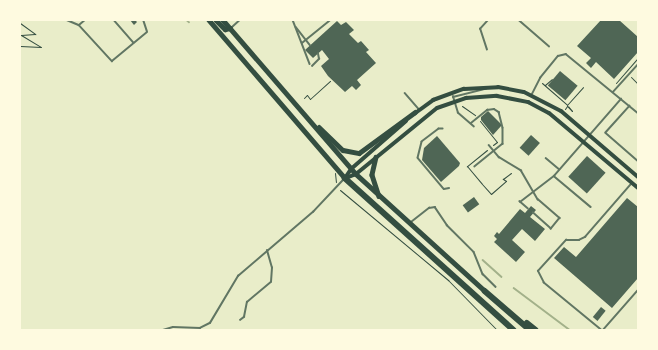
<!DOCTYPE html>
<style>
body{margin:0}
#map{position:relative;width:658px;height:350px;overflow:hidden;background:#e9edc9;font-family:"Nunito Sans",sans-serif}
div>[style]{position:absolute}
.stream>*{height:1.5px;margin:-0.75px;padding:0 0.75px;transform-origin:0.75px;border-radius:0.75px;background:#a3b18a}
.building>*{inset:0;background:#4f6655;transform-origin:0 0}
.path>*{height:1px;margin:-0.5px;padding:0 0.5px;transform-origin:0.5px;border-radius:0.5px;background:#344e41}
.service>*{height:1.5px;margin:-0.75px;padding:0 0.75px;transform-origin:0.75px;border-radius:0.75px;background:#617663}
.secondary>*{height:4px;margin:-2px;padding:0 2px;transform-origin:2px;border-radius:2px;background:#344e41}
.primary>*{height:4.5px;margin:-2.25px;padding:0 2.25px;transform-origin:2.25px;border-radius:2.25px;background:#344e41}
.motorway>*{height:5.5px;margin:-2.75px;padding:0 2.75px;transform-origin:2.75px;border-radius:2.75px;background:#344e41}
span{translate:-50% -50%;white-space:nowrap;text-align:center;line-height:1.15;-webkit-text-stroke:3px #fefae0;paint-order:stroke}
.frame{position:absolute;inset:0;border:21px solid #fefae0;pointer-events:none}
</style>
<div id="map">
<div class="stream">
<div style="left:187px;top:20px;width:3px;rotate:45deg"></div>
<div style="left:483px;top:260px;width:25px;rotate:42deg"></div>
<div style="left:514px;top:288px;width:70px;rotate:36.9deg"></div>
</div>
<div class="building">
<div style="clip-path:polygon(130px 20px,135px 20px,137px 22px,134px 25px)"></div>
<div style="clip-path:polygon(601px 20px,619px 20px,638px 37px,638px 52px,614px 79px,596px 62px,591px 68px,586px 63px,591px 58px,577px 46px)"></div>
<div style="clip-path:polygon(337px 21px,341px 25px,346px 22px,354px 30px,349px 34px,358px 43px,361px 41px,369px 50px,366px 52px,376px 63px,357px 80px,361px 85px,356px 90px,352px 86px,345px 92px,328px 76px,321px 66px,329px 59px,322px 50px,313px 58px,305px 50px)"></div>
<div style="left:560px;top:71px;width:23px;height:19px;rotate:40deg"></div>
<div style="clip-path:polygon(488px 111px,502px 125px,493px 135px,481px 120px,481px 117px)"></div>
<div style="left:531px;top:135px;width:12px;height:17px;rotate:42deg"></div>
<div style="clip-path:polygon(437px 136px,460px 163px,459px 166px,441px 182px,422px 160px,424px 148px)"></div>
<div style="left:587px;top:156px;width:25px;height:28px;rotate:42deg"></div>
<div style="left:474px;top:197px;width:9px;height:14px;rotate:54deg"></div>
<div style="clip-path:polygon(627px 198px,638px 207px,638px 278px,612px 308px,554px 258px,564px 247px,576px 257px)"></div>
<div style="clip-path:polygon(531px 206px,536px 210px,530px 217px,545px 229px,535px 241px,522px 229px,512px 240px,525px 252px,516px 262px,494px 242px,497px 239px,494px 236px,497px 232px,499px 234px,520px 209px,525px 213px)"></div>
<div style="left:601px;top:307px;width:6px;height:13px;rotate:39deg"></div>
</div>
<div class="path">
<div style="left:20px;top:23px;width:19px;rotate:36deg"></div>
<div style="left:35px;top:34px;width:14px;rotate:176deg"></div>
<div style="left:21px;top:35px;width:23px;rotate:31deg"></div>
<div style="left:41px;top:47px;width:21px;rotate:-177deg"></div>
<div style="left:631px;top:77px;width:10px;rotate:45deg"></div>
<div style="left:542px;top:83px;width:33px;rotate:41deg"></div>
<div style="left:567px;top:105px;width:24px;rotate:-48deg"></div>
<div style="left:616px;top:83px;width:33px;rotate:-49deg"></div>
<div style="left:545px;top:85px;width:9px;rotate:-41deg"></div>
<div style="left:304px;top:98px;width:4px;rotate:-45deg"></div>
<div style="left:307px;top:95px;width:5px;rotate:53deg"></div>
<div style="left:310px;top:99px;width:27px;rotate:-42deg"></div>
<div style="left:462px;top:106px;width:16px;rotate:35deg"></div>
<div style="left:565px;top:109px;width:4px;rotate:-56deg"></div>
<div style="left:567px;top:106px;width:7px;rotate:45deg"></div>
<div style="left:572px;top:111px;width:6px;rotate:-129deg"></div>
<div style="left:480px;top:121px;width:27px;rotate:51deg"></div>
<div style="left:497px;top:142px;width:5px;rotate:143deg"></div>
<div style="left:487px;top:150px;width:26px;rotate:141deg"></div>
<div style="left:467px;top:166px;width:23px;rotate:50deg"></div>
<div style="left:482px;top:184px;width:13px;rotate:48deg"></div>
<div style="left:491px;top:194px;width:20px;rotate:-41deg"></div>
<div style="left:506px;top:181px;width:4px;rotate:-146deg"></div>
<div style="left:503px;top:179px;width:10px;rotate:-37deg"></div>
<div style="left:335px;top:173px;width:9px;rotate:84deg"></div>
<div style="left:340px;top:190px;width:141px;rotate:39.8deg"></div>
<div style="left:448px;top:280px;width:70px;rotate:45.6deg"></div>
</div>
<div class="service">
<div style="left:67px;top:20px;width:13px;rotate:23deg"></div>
<div style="left:79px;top:25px;width:8px;rotate:-40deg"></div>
<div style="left:114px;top:20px;width:30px;rotate:49deg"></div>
<div style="left:293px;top:20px;width:47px;rotate:68.9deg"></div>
<div style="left:519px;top:20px;width:40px;rotate:41deg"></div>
<div style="left:79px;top:25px;width:49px;rotate:47.5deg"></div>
<div style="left:112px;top:61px;width:45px;rotate:-39.6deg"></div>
<div style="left:147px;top:32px;width:13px;rotate:-108deg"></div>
<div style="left:296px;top:27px;width:23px;rotate:52deg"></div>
<div style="left:231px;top:28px;width:12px;rotate:-42deg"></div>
<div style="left:302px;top:43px;width:36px;rotate:-39deg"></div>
<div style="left:487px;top:50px;width:22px;rotate:-108deg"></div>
<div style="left:480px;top:29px;width:12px;rotate:-48deg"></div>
<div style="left:312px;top:66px;width:10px;rotate:-45deg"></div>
<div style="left:319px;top:59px;width:5px;rotate:-101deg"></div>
<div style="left:613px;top:92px;width:38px;rotate:-48deg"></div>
<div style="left:405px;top:93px;width:21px;rotate:49deg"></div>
<div style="left:532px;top:94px;width:18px;rotate:-63deg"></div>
<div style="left:540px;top:78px;width:28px;rotate:-51deg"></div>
<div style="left:558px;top:56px;width:8px;rotate:-14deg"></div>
<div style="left:566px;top:54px;width:93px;rotate:39.3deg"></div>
<div style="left:630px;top:106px;width:36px;rotate:132deg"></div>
<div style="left:606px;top:133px;width:43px;rotate:41.2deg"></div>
<div style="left:471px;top:123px;width:21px;rotate:-39deg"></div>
<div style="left:487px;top:110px;width:7px;rotate:-8deg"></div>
<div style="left:494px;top:109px;width:6px;rotate:31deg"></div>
<div style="left:499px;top:112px;width:16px;rotate:76deg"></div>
<div style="left:503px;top:128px;width:16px;rotate:90deg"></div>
<div style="left:503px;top:144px;width:36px;rotate:141deg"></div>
<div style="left:474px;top:127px;width:21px;rotate:-139deg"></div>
<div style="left:458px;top:113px;width:17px;rotate:-107deg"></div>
<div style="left:453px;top:97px;width:34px;rotate:-14deg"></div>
<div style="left:443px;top:129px;width:4px;rotate:180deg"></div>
<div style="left:439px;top:129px;width:21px;rotate:143deg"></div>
<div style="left:422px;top:142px;width:16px;rotate:104deg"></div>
<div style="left:418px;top:158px;width:40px;rotate:50deg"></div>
<div style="left:444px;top:189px;width:5px;rotate:-11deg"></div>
<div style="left:489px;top:145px;width:16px;rotate:50deg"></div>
<div style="left:499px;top:157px;width:26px;rotate:31deg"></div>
<div style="left:521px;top:170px;width:34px;rotate:60deg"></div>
<div style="left:538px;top:199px;width:29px;rotate:41deg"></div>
<div style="left:560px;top:218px;width:14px;rotate:129deg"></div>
<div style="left:551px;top:229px;width:24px;rotate:-138deg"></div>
<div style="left:546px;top:158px;width:17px;rotate:40deg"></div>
<div style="left:554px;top:176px;width:48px;rotate:40deg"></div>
<div style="left:528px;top:209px;width:11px;rotate:-139deg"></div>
<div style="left:520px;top:202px;width:43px;rotate:-37.4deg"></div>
<div style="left:554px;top:176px;width:102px;rotate:-49deg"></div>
<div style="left:411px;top:222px;width:23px;rotate:-38deg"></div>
<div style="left:429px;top:208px;width:6px;rotate:-9deg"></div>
<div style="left:435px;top:207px;width:22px;rotate:56deg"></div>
<div style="left:447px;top:225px;width:38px;rotate:45deg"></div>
<div style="left:474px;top:252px;width:24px;rotate:68deg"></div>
<div style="left:483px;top:274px;width:18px;rotate:45deg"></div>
<div style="left:240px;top:320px;width:5px;rotate:-37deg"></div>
<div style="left:244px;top:317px;width:15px;rotate:-79deg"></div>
<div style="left:247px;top:302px;width:31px;rotate:-40deg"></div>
<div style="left:271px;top:282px;width:14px;rotate:-86deg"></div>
<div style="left:272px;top:268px;width:18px;rotate:-106deg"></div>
<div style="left:163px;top:330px;width:10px;rotate:-17deg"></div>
<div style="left:173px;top:327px;width:27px;rotate:2deg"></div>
<div style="left:200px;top:328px;width:11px;rotate:-27deg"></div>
<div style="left:210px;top:323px;width:55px;rotate:-59.2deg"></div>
<div style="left:238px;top:276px;width:99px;rotate:-40.5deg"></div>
<div style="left:313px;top:212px;width:45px;rotate:-46.8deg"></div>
<div style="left:601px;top:330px;width:74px;rotate:-140.5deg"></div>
<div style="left:544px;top:283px;width:13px;rotate:-117deg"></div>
<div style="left:538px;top:271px;width:42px;rotate:-47.9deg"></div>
<div style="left:566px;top:240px;width:13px"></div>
<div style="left:579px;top:240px;width:7px;rotate:-27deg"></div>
<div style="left:585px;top:237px;width:70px;rotate:-49deg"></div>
<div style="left:603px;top:330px;width:53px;rotate:-48.8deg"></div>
</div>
<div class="secondary">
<div style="left:414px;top:114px;width:24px;rotate:-36deg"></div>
<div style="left:433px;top:100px;width:33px;rotate:-20deg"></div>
<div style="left:464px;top:89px;width:34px;rotate:-3deg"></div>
<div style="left:498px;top:87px;width:26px;rotate:11deg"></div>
<div style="left:524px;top:92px;width:42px;rotate:27.2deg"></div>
<div style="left:561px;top:111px;width:101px;rotate:40.6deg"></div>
<div style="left:345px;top:178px;width:11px;rotate:-56deg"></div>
<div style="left:351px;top:169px;width:73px;rotate:-41.1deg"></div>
<div style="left:346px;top:178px;width:11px;rotate:-22deg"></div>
<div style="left:356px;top:174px;width:104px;rotate:-39.2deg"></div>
<div style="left:437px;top:108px;width:31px;rotate:-19deg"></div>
<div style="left:466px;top:98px;width:31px;rotate:-4deg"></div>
<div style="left:497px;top:96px;width:32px;rotate:11deg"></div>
<div style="left:528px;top:102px;width:24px;rotate:28deg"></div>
<div style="left:549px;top:113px;width:116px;rotate:40.1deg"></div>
</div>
<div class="primary">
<div style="left:209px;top:20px;width:208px;rotate:49.3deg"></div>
<div style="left:216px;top:20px;width:13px;rotate:45deg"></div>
<div style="left:225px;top:29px;width:5px;rotate:-11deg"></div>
<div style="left:223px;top:20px;width:203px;rotate:49.2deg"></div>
<div style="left:356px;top:174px;width:174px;rotate:42.2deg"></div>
<div style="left:319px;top:127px;width:33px;rotate:44deg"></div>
<div style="left:343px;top:150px;width:16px;rotate:11deg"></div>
<div style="left:359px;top:153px;width:69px;rotate:-36.2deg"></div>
<div style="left:376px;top:157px;width:18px;rotate:103deg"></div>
<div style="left:372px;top:175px;width:22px;rotate:72deg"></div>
</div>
<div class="motorway">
<div style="left:345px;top:178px;width:227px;rotate:42deg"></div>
<div style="left:485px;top:291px;width:60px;rotate:40.9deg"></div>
<div style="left:527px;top:323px;width:11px;rotate:38deg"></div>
</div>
<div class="frame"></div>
</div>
